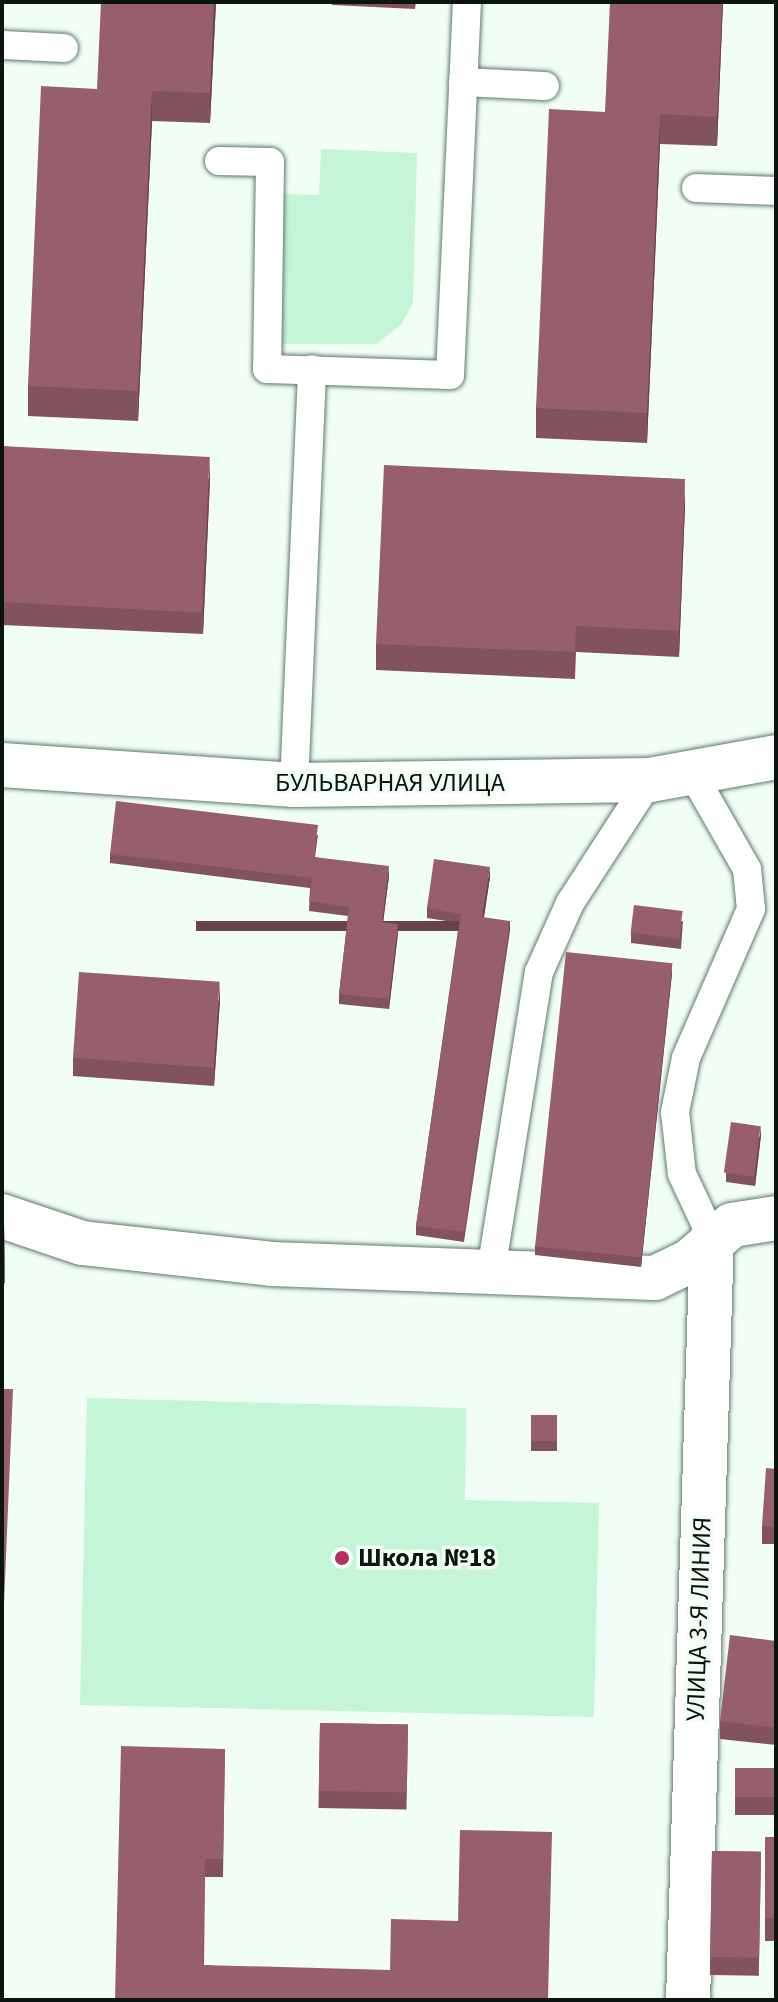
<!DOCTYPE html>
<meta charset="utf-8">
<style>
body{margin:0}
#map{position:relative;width:778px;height:2002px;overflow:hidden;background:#f1fef6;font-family:"Source Sans 3",sans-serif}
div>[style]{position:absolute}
.green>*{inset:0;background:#c3f5d6}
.roads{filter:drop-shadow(0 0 2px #5e7b69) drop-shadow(0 0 2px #5e7b69)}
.lane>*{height:28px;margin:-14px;padding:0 14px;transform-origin:14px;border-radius:14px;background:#fff}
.street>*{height:44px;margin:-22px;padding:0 22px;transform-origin:22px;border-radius:22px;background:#fff}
.wall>*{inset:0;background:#82525e;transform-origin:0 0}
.shaded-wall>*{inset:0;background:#6a424c;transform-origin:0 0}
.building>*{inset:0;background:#975f6d;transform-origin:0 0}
.dots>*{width:22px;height:22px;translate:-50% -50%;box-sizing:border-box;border:4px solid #f1fef6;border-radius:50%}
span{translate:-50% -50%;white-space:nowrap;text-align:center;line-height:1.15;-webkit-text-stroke:7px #f1fef6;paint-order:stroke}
.street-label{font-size:26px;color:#09150e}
.poi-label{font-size:26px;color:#09150e;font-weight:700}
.left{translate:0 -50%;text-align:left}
.frame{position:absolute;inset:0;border:4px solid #09150e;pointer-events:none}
</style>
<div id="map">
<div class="green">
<div style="clip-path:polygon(321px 149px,417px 153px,413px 302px,401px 325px,376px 344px,279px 344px,284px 194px,319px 195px)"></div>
<div style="clip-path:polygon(87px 1398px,466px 1408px,465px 1500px,599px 1503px,594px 1717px,80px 1705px)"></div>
</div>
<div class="roads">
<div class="lane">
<div style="left:2px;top:45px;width:62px;rotate:2.8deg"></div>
<div style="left:463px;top:82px;width:82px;rotate:2.8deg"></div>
<div style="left:219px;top:161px;width:51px;rotate:1.1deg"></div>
<div style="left:270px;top:162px;width:207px;rotate:90.8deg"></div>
<div style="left:267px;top:369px;width:183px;rotate:1.9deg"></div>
<div style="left:450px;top:375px;width:373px;rotate:-87.4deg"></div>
<div style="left:696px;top:188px;width:80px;rotate:2.1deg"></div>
<div style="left:691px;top:771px;width:113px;rotate:60.3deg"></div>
<div style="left:747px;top:869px;width:40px;rotate:84.3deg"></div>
<div style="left:751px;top:909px;width:163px;rotate:113.6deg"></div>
<div style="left:686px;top:1058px;width:55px;rotate:101.5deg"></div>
<div style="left:675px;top:1112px;width:62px;rotate:83.6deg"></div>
<div style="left:682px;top:1174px;width:71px;rotate:64.9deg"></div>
<div style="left:294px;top:785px;width:416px;rotate:-87.5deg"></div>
<div style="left:491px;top:1271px;width:303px;rotate:-80.9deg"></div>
<div style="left:539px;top:972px;width:76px;rotate:-65.8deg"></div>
<div style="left:570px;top:903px;width:147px;rotate:-57deg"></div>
</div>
<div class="street">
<div style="left:2px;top:765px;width:293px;rotate:3.9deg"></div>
<div style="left:294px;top:785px;width:356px;rotate:-0.8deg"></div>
<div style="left:650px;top:780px;width:128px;rotate:-10.3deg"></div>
<div style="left:2px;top:1216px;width:84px;rotate:18.6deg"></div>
<div style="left:82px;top:1243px;width:191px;rotate:6.3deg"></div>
<div style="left:272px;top:1264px;width:383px;rotate:2.1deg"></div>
<div style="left:655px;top:1278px;width:39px;rotate:-26deg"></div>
<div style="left:690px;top:1261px;width:55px;rotate:-40.6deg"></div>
<div style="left:732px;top:1225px;width:45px;rotate:-9deg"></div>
<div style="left:688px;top:2000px;width:762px;rotate:-88.2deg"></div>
</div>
</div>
<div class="wall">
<div style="clip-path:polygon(216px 2px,210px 123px,152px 121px,138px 421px,28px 416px,28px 386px,97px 89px)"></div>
<div style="clip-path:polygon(332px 2px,416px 2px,415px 9px,332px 5px)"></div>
<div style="clip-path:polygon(723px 2px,717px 146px,660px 144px,647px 443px,536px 438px,536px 408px,605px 112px)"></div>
<div style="clip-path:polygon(2px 446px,210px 479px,203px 634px,2px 625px)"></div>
<div style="clip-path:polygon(685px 505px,679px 657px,576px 652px,575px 679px,376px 670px,376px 644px)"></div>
<div style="clip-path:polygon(318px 835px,315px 857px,389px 876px,383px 922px,398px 933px,389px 1009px,339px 1004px,339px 994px,348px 916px,309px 911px,310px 888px,110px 863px,110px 854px)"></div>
<div style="clip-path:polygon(490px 877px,484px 918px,510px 931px,464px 1242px,416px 1235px,416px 1226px,459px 923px,427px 918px,427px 908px)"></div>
<div style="clip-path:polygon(683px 921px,681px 949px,631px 943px,631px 933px)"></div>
<div style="clip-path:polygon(672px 973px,641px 1267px,535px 1255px,535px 1246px)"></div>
<div style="clip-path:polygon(220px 1000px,214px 1086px,73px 1076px,73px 1058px)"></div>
<div style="clip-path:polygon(761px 1135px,755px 1186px,726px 1182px,726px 1173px)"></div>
<div style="clip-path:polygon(2px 1221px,4px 1221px,5px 1283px,2px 1284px)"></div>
<div style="left:531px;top:1415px;width:26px;height:36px"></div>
<div style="clip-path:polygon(776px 1469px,776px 1544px,762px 1544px,762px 1526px)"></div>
<div style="clip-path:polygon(776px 1641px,776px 1745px,720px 1739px,720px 1721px)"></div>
<div style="left:320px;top:1723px;width:88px;height:85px;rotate:1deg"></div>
<div style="clip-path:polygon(225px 1749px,223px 1877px,205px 1877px,204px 1965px,549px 2000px,115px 2000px)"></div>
<div style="left:735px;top:1768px;width:41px;height:47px"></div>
<div style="left:765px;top:1837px;width:11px;height:104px"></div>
<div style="left:712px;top:1851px;width:49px;height:124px;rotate:1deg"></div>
</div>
<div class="shaded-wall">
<div style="clip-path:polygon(214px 2px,216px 2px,210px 123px,210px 93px)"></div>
<div style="clip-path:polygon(722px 2px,723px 2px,717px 146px,717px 117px)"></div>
<div style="clip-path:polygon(152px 91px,152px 121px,138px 421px,138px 391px)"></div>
<div style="clip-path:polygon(660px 114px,660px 144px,647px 443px,647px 413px)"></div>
<div style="clip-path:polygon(210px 456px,210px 479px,203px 634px,203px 611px)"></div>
<div style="clip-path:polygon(685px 479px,685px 505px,679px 657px,679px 631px)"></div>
<div style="clip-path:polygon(389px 866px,389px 876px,382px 931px,382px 922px)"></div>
<div style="clip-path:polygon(490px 867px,490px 877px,482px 927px,482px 917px)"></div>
<div style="left:510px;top:921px;width:10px;height:314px;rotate:90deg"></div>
<div style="clip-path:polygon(398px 924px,398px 933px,389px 1009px,389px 999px)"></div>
<div style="clip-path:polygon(672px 964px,672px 973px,641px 1267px,641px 1257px)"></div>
<div style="clip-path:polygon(220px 983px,220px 1000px,214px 1086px,214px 1068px)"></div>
<div style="clip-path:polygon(761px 1126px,761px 1135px,755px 1186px,755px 1176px)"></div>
</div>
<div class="building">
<div style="clip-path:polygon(101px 2px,214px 2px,210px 93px,152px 91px,138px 391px,28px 386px,41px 86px,97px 89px)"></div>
<div style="clip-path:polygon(610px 2px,722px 2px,717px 117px,660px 114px,647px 413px,536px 408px,549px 109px,605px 112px)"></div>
<div style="left:2px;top:446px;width:208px;height:156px;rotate:3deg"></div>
<div style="clip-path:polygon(384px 465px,685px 479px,679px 631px,576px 626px,575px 652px,376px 644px)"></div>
<div style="clip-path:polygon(116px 801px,318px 825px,314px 857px,389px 866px,382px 922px,398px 924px,389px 999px,339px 994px,349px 907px,309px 901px,312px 878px,110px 854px)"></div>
<div style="clip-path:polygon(434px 859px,490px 867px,482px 917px,510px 921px,464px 1232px,416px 1226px,461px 914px,427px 908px)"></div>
<div style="left:634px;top:905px;width:49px;height:28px;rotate:7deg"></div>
<div style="left:566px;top:952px;width:107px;height:296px;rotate:6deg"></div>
<div style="left:79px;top:972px;width:141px;height:86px;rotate:4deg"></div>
<div style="left:731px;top:1122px;width:30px;height:51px;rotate:8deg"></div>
<div style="clip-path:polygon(2px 1221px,4px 1221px,5px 1274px,2px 1274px)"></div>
<div style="clip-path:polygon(2px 1389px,13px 1389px,2px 1652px)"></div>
<div style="left:531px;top:1415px;width:26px;height:26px"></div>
<div style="clip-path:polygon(766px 1468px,776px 1469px,776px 1527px,762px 1526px)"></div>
<div style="clip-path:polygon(730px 1635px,776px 1641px,776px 1728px,720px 1721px)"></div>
<div style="left:320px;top:1723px;width:88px;height:68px;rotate:1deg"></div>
<div style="clip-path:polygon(121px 1746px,225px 1749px,223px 1859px,205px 1859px,203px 1965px,390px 1970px,391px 1919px,458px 1921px,460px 1830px,552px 1832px,548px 2000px,115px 2000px)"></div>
<div style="left:735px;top:1768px;width:41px;height:29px"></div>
<div style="left:765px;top:1837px;width:11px;height:81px"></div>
<div style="left:712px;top:1851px;width:49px;height:106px;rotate:1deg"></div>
</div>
<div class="dots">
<div style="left:342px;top:1558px;background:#ba2d62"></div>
</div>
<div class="street-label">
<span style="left:390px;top:783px">БУЛЬВАРНАЯ УЛИЦА</span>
<span style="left:699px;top:1619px;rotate:-88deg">УЛИЦА 3-Я ЛИНИЯ</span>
</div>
<div class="poi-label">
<span class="left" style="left:358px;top:1558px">Школа №18</span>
</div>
<div class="frame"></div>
</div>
